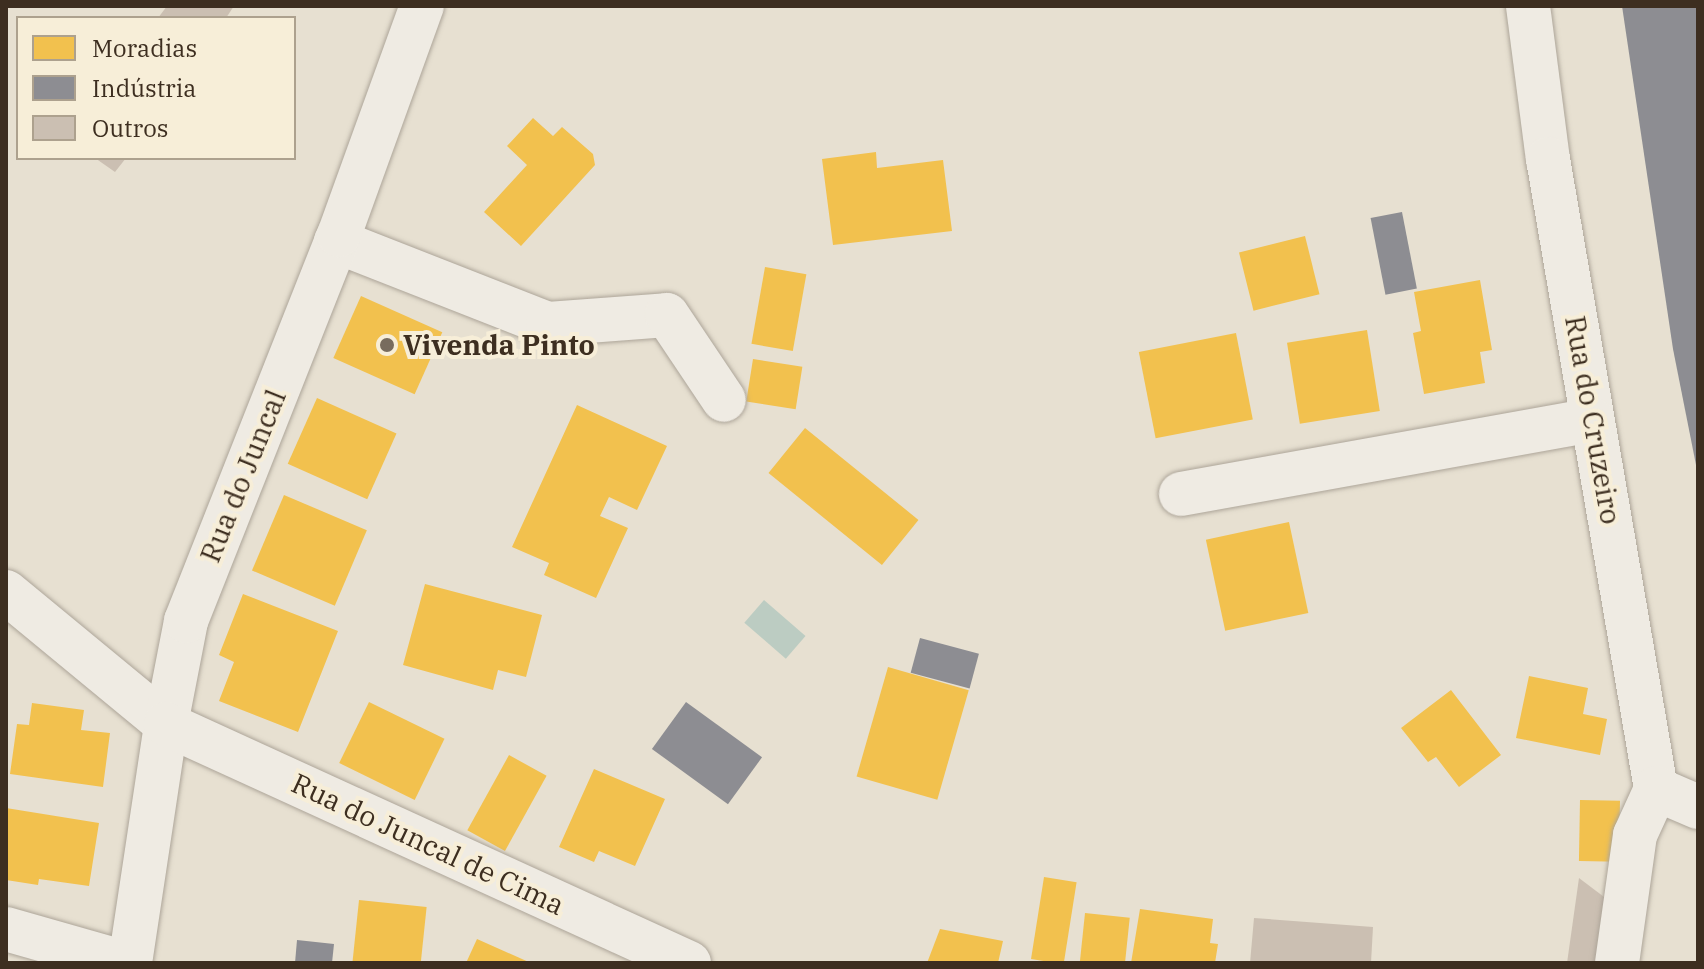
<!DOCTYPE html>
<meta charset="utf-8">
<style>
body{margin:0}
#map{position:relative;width:1704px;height:969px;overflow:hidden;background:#e7e0d1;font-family:"IBM Plex Serif",serif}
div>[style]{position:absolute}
.water>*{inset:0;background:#bcccc2;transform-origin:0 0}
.homes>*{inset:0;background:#f2c14e;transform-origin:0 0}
.industry>*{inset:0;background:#8d8d92;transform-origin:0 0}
.building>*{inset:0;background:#cbbfb2}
.roads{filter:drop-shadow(0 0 2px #ada599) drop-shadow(0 0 2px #ada599)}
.minor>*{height:44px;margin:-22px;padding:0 22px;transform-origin:22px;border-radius:22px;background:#efebe3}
.tertiary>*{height:44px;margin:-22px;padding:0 22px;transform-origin:22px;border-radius:22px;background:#efebe3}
.dots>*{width:22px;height:22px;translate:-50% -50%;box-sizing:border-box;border:4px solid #f7eed8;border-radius:50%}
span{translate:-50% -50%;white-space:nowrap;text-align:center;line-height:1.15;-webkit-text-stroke:8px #f7eed8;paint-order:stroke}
.poi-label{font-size:28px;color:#3d2e20;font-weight:700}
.left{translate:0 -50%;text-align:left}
.street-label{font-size:28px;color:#3d2e20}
.frame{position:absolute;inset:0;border:8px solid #3d2e20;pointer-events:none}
.legend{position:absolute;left:16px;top:16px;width:280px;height:144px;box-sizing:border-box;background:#f7eed8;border:2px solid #ada18e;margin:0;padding:10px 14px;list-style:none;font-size:24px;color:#3d2e20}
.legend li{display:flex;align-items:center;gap:16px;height:40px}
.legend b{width:40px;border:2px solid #ada18e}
</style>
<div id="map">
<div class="water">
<div style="left:764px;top:600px;width:55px;height:30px;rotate:41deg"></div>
</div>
<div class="homes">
<div style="clip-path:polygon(533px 118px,553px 136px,562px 127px,593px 154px,595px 165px,521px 246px,484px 212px,527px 165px,507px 146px)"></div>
<div style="clip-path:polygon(876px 152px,877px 168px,943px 160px,952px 231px,833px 245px,822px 159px)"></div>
<div style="left:1305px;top:236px;width:60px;height:68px;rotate:76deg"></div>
<div style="left:765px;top:267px;width:42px;height:78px;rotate:10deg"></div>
<div style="clip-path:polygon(1480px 280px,1492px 350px,1480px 352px,1485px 383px,1424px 394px,1413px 333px,1421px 331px,1414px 292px)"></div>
<div style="left:361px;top:296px;width:89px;height:68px;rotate:24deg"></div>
<div style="left:1367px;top:330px;width:82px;height:81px;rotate:81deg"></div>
<div style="left:1236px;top:333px;width:88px;height:99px;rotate:79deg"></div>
<div style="left:753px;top:359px;width:50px;height:43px;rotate:9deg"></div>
<div style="left:317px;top:398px;width:87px;height:72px;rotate:24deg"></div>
<div style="clip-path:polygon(577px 405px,667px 446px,637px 510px,609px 497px,600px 516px,628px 528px,596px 598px,544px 575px,549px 563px,512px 547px)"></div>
<div style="left:805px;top:428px;width:146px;height:58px;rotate:39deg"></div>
<div style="left:284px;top:495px;width:90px;height:82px;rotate:23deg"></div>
<div style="left:1289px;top:522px;width:93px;height:85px;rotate:78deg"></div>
<div style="clip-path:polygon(425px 584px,542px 615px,526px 677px,498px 670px,493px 690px,403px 665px)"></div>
<div style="clip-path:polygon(243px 594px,338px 631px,298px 732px,219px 701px,234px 662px,219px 655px)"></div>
<div style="left:888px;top:667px;width:84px;height:114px;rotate:16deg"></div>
<div style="clip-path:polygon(1529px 676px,1588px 688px,1583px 714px,1607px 719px,1600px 755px,1516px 738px)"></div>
<div style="clip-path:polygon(1451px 690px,1501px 755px,1459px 787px,1436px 757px,1428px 762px,1401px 728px)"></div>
<div style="left:369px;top:702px;width:84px;height:68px;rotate:26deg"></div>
<div style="clip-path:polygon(32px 703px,84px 710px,81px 730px,110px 733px,103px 787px,10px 774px,17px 724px,29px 725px)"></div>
<div style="left:509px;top:755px;width:43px;height:86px;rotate:29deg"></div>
<div style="clip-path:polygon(594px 769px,665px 799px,635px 866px,599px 851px,594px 862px,559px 847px)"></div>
<div style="left:1580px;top:800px;width:40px;height:61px;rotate:1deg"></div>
<div style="clip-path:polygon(6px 808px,99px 823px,89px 886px,39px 879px,38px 885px,6px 880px)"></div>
<div style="left:1044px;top:877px;width:33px;height:83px;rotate:9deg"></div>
<div style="left:359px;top:900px;width:68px;height:63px;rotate:6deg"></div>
<div style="clip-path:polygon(1140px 909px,1213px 919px,1210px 943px,1218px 944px,1215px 963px,1131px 963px)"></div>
<div style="left:1085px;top:913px;width:45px;height:50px;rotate:6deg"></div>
<div style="clip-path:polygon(940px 929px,1003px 941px,998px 963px,927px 963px)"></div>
<div style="clip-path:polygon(477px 939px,531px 963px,466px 963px)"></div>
</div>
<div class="industry">
<div style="clip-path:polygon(1622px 6px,1698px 6px,1698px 475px,1673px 349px)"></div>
<div style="left:1402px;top:212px;width:78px;height:32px;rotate:79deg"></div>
<div style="left:920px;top:638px;width:61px;height:36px;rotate:15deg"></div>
<div style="left:686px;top:702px;width:94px;height:58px;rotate:36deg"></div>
<div style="clip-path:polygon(297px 940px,334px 944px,332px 963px,295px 963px)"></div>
</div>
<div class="building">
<div style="clip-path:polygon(167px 6px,234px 6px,226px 18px,158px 18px)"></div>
<div style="clip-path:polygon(95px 158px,126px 158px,115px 172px)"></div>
<div style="clip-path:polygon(1579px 878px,1612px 903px,1606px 963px,1567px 963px)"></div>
<div style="clip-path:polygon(1254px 918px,1373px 927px,1371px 963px,1250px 963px)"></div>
</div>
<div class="roads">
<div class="minor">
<div style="left:1528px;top:6px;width:154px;rotate:82.6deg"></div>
<div style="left:1548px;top:159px;width:639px;rotate:80.27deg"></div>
<div style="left:1656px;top:789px;width:46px;rotate:23.2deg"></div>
<div style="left:336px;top:241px;width:228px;rotate:21.4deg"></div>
<div style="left:548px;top:324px;width:119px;rotate:-4.3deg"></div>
<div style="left:667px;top:315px;width:102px;rotate:56.2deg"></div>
<div style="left:1181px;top:494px;width:418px;rotate:-10.2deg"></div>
<div style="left:6px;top:592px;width:207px;rotate:39.5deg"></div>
<div style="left:166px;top:724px;width:105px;rotate:-79deg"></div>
<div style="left:186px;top:621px;width:415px;rotate:-68.4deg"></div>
<div style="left:339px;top:235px;width:244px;rotate:-70.1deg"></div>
<div style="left:1617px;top:963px;width:129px;rotate:-82deg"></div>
<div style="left:1635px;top:835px;width:51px;rotate:-65.5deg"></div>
</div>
<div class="tertiary">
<div style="left:6px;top:929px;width:124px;rotate:15.9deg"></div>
<div style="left:130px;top:963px;width:242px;rotate:-81.4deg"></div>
<div style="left:166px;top:724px;width:575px;rotate:24.56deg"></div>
</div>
</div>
<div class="dots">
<div style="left:387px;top:345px;background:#786c5e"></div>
</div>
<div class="poi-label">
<span class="left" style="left:403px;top:345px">Vivenda Pinto</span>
</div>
<div class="street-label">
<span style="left:1593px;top:420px;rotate:80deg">Rua do Cruzeiro</span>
<span style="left:243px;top:476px;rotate:-68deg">Rua do Juncal</span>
<span style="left:428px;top:844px;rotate:25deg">Rua do Juncal de Cima</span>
</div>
<div class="frame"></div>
<ul class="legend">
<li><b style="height:22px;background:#f2c14e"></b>Moradias</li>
<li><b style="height:22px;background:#8d8d92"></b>Indústria</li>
<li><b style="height:22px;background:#cbbfb2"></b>Outros</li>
</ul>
</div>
